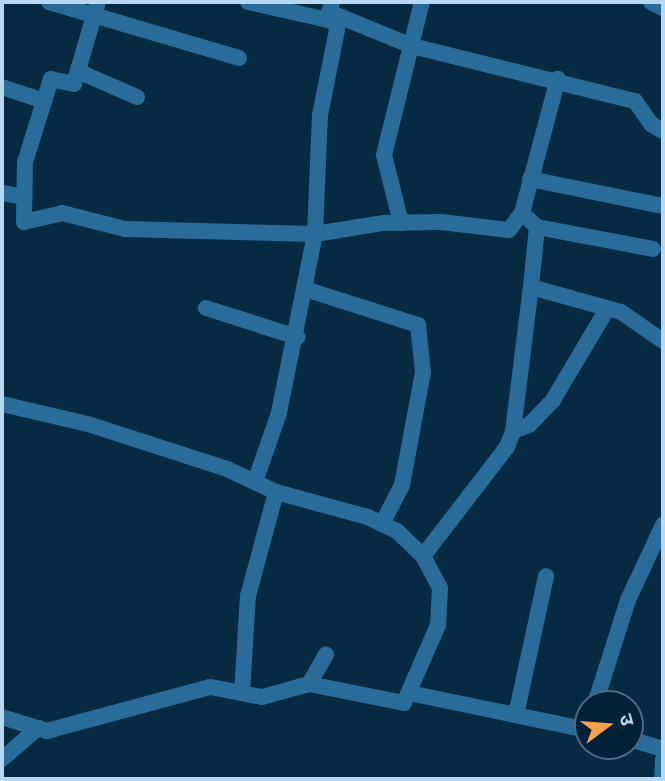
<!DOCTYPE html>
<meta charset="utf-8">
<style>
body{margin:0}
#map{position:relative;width:665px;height:781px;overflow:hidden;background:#062a42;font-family:"Open Sans","Noto Sans Devanagari",sans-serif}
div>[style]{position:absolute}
.street>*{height:16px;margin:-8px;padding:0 8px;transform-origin:8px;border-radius:8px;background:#296b99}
span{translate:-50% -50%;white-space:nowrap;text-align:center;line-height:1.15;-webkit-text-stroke:6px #002037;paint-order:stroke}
.frame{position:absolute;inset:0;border:4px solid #b8d8f2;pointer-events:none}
.north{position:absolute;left:574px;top:690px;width:70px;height:70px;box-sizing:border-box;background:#002037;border:2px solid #4a6a82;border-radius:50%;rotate:74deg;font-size:19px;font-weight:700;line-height:28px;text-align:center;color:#b8d8f2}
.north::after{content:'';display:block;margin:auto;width:24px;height:32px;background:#f7a14a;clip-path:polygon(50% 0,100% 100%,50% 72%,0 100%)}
</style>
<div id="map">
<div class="street">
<div style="left:49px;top:2px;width:198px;rotate:16.4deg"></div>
<div style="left:98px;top:2px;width:85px;rotate:106.3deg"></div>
<div style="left:74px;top:84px;width:24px;rotate:-168deg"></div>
<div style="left:51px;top:79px;width:87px;rotate:107.4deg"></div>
<div style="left:25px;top:162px;width:60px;rotate:91deg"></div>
<div style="left:24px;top:222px;width:39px;rotate:-13deg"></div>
<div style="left:62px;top:213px;width:65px;rotate:14.3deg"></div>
<div style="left:125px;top:229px;width:190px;rotate:1.5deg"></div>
<div style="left:315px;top:234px;width:183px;rotate:101.4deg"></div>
<div style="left:279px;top:413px;width:73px;rotate:109.2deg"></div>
<div style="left:248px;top:2px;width:82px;rotate:12.7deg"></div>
<div style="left:328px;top:20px;width:8px;rotate:-83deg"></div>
<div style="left:332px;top:2px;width:10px;rotate:107deg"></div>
<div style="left:329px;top:12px;width:90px;rotate:22.3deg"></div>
<div style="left:412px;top:46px;width:230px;rotate:13.9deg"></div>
<div style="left:635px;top:101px;width:28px;rotate:55deg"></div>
<div style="left:651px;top:124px;width:14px;rotate:30deg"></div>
<div style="left:651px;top:2px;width:13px;rotate:27deg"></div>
<div style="left:328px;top:20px;width:11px;rotate:27deg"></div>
<div style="left:338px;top:25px;width:92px;rotate:101.3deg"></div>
<div style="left:320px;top:115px;width:119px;rotate:92.4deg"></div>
<div style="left:315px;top:234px;width:70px;rotate:-9.1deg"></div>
<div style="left:384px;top:223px;width:57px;rotate:-1deg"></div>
<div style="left:441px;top:222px;width:68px;rotate:6.7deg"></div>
<div style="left:509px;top:230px;width:21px;rotate:-53deg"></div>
<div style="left:522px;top:213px;width:139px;rotate:-75deg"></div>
<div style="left:79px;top:67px;width:7px;rotate:63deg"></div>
<div style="left:82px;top:73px;width:60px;rotate:23.6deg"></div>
<div style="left:2px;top:87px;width:44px;rotate:18.4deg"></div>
<div style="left:530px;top:179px;width:136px;rotate:11.5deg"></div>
<div style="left:2px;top:193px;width:23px;rotate:10deg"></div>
<div style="left:522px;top:213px;width:21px;rotate:43deg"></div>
<div style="left:537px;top:227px;width:118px;rotate:10.7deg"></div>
<div style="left:401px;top:223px;width:70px;rotate:-104deg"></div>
<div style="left:384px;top:155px;width:158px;rotate:-76.1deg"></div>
<div style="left:531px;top:287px;width:60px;rotate:-84.3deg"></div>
<div style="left:305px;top:289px;width:119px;rotate:17.7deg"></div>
<div style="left:418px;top:325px;width:47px;rotate:83.9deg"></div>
<div style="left:423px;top:372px;width:115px;rotate:100.5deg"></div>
<div style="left:402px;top:485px;width:44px;rotate:117.1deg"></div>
<div style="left:206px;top:308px;width:96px;rotate:17.7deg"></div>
<div style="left:2px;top:404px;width:88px;rotate:13.1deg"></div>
<div style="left:88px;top:424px;width:146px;rotate:17.9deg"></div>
<div style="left:227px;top:469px;width:54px;rotate:25.1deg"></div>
<div style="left:276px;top:492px;width:95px;rotate:15.2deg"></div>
<div style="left:368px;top:517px;width:32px;rotate:26deg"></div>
<div style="left:397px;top:531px;width:36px;rotate:44deg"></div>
<div style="left:423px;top:556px;width:36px;rotate:62deg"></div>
<div style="left:440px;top:588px;width:37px;rotate:93deg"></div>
<div style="left:438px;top:625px;width:85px;rotate:113.6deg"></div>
<div style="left:404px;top:703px;width:97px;rotate:-168.7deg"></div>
<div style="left:309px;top:684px;width:49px;rotate:164.5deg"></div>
<div style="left:262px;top:697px;width:53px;rotate:-169.1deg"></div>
<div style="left:210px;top:687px;width:169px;rotate:164.9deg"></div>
<div style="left:47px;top:731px;width:47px;rotate:-162.7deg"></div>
<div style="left:513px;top:431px;width:17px;rotate:-21deg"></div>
<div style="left:529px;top:425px;width:35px;rotate:-46deg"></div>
<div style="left:553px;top:400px;width:106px;rotate:-59.3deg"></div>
<div style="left:423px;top:556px;width:138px;rotate:-52.4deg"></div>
<div style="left:507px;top:447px;width:17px;rotate:-69deg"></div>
<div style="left:513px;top:431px;width:145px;rotate:-82.9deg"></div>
<div style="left:531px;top:287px;width:93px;rotate:15.5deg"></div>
<div style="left:621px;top:312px;width:51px;rotate:34.6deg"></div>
<div style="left:309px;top:684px;width:34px;rotate:-60deg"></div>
<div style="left:242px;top:693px;width:97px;rotate:-86.5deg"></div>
<div style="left:248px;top:596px;width:108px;rotate:-74.9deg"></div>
<div style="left:409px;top:693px;width:183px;rotate:11.7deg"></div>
<div style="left:595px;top:704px;width:109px;rotate:-72.4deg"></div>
<div style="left:628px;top:600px;width:83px;rotate:-65deg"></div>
<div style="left:516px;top:715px;width:142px;rotate:-77.8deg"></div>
<div style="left:630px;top:739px;width:34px;rotate:17deg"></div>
<div style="left:2px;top:759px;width:48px;rotate:-40.7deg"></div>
<div style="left:662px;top:779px;width:20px;rotate:-87deg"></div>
</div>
<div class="frame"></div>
<div class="north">उ</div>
</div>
